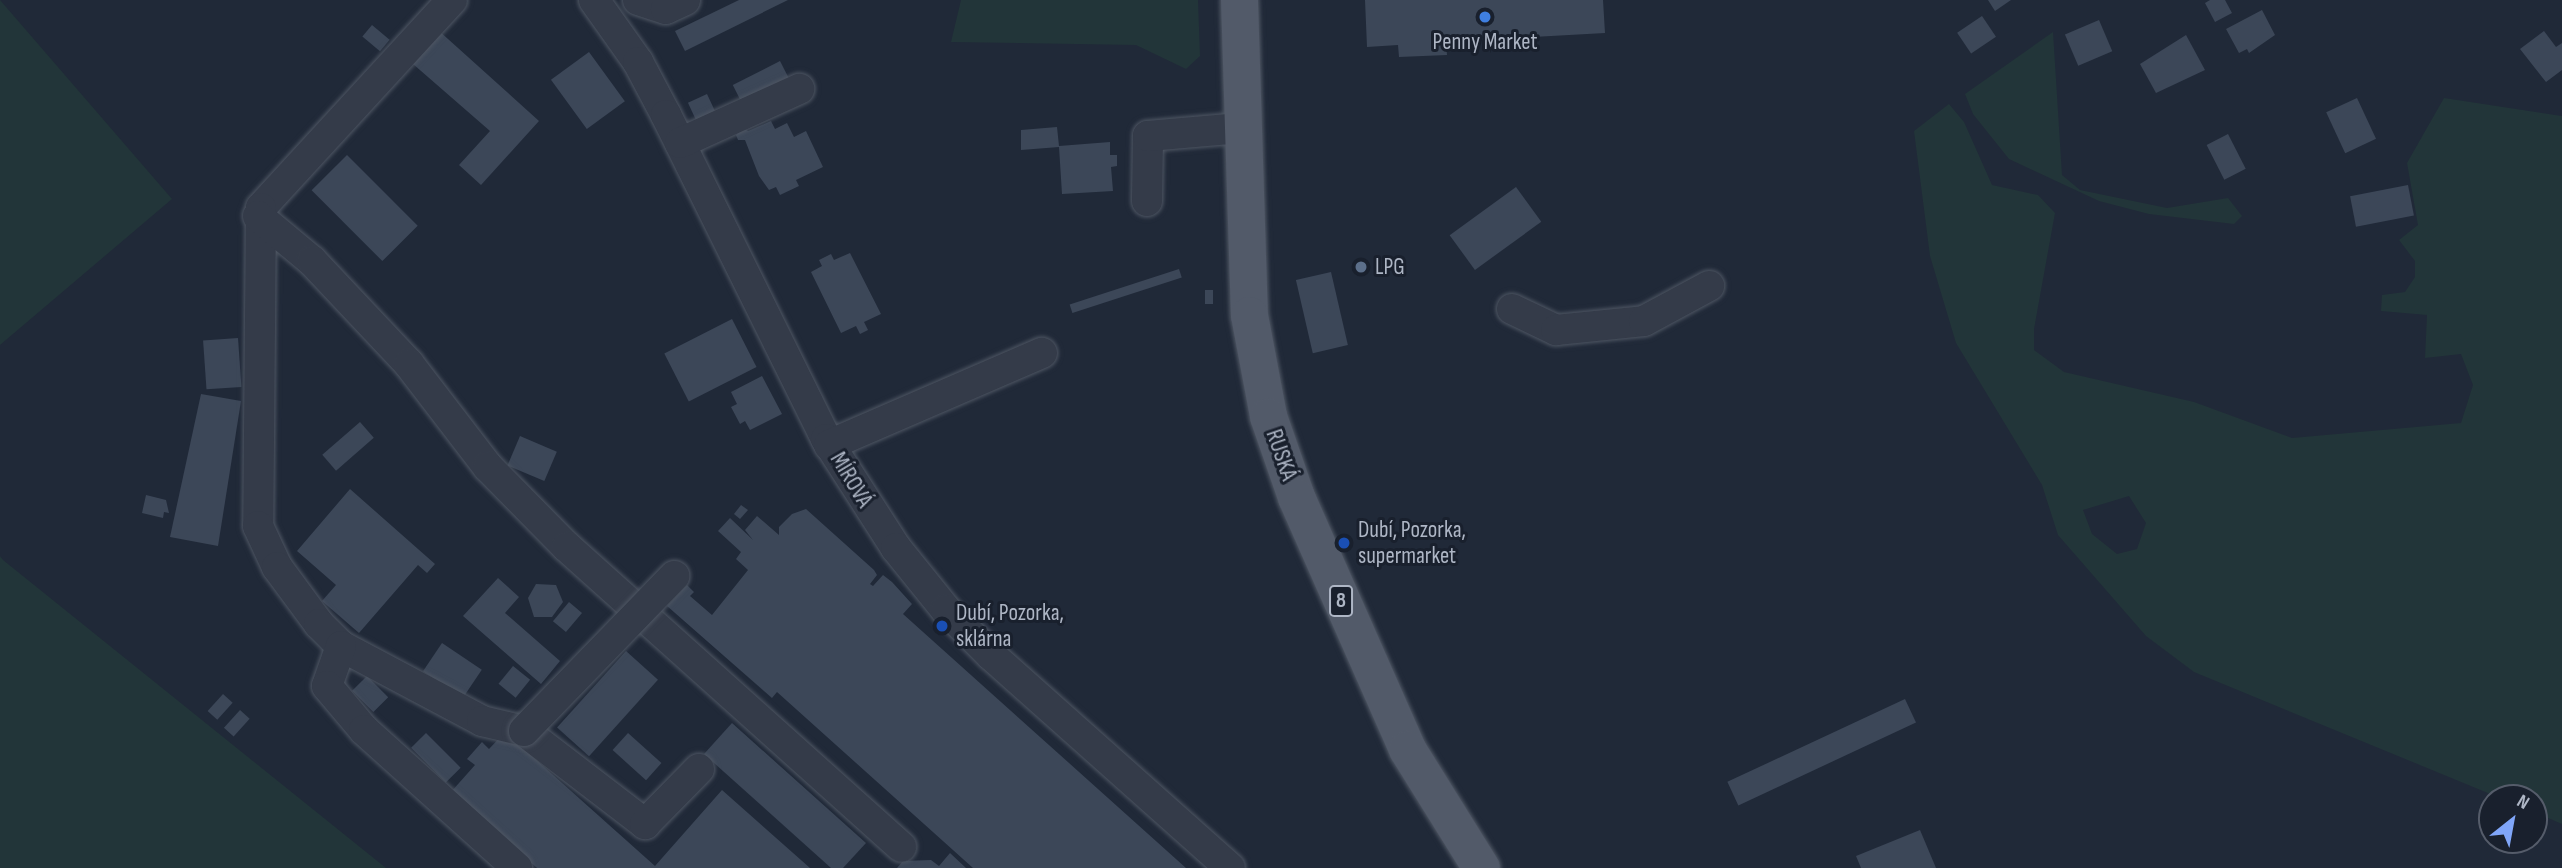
<!DOCTYPE html>
<meta charset="utf-8">
<style>
body{margin:0}
#map{position:relative;width:2562px;height:868px;overflow:hidden;background:#202938;font-family:"Sofia Sans Condensed",sans-serif}
div>[style]{position:absolute}
.green>*{inset:0;background:#223539}
.building>*{inset:0;background:#3c4758;transform-origin:0 0}
.roads{filter:drop-shadow(0 0 2px #4e5663) drop-shadow(0 0 2px #4e5663)}
.minor>*{height:30px;margin:-15px;padding:0 15px;transform-origin:15px;border-radius:15px;background:#343b49}
.major>*{height:37px;margin:-18.5px;padding:0 18.5px;transform-origin:18.5px;border-radius:18.5px;background:#525a69}
.bridges{filter:drop-shadow(0 0 2px #4e5663) drop-shadow(0 0 2px #4e5663)}
.minor-bridge>*{height:30px;margin:-15px;padding:0 15px;transform-origin:15px;border-radius:15px;background:#343b49}
.dots>*{width:19px;height:19px;translate:-50% -50%;box-sizing:border-box;border:4px solid #19202d;border-radius:50%}
span{translate:-50% -50%;white-space:nowrap;text-align:center;line-height:1.15;-webkit-text-stroke:6px #19202d;paint-order:stroke}
.shield-label span{padding:2px 5px;background:#19202d;border:2px solid;border-radius:5px;-webkit-text-stroke-width:0}
.shield-label{font-size:21px;color:#aeb6c5;font-weight:700}
.poi-label{font-size:23px;color:#aeb6c5}
.left{translate:0 -50%;text-align:left}
.street-label{font-size:23px;color:#aeb6c5}
.north{position:absolute;left:2478px;top:784px;width:70px;height:70px;box-sizing:border-box;background:#19202d;border:2px solid #555c6a;border-radius:50%;rotate:31deg;font-size:19px;font-weight:700;line-height:28px;text-align:center;color:#aeb6c5}
.north::after{content:'';display:block;margin:auto;width:24px;height:32px;background:#80a6f9;clip-path:polygon(50% 0,100% 100%,50% 72%,0 100%)}
</style>
<div id="map">
<div class="green">
<div style="clip-path:polygon(0 0,172px 199px,0 345px)"></div>
<div style="clip-path:polygon(961px 0,1198px 0,1200px 56px,1186px 69px,1136px 45px,951px 42px)"></div>
<div style="clip-path:polygon(2053px 32px,2062px 175px,2080px 190px,2167px 208px,2228px 198px,2242px 216px,2234px 224px,2149px 214px,2099px 201px,2009px 159px,1973px 114px,1965px 94px)"></div>
<div style="clip-path:polygon(evenodd,2444px 98px,2562px 116px,2562px 824px,2534px 812px,2534px 798px,2500px 798px,2194px 672px,2146px 636px,2058px 535px,2042px 485px,1956px 343px,1930px 256px,1914px 131px,1949px 104px,1964px 122px,1992px 185px,2038px 195px,2055px 213px,2034px 329px,2034px 350px,2064px 372px,2194px 402px,2292px 438px,2461px 423px,2473px 385px,2461px 354px,2425px 358px,2427px 315px,2381px 311px,2382px 295px,2405px 292px,2415px 277px,2415px 261px,2399px 240px,2418px 225px,2407px 163px,2444px 98px,2129px 496px,2146px 523px,2137px 549px,2117px 554px,2092px 534px,2083px 510px,2129px 496px)"></div>
<div style="clip-path:polygon(0 556px,3px 560px,386px 868px,0 868px)"></div>
</div>
<div class="building">
<div style="clip-path:polygon(739px 0,788px 0,685px 51px,675px 31px)"></div>
<div style="clip-path:polygon(1365px 0,1603px 0,1605px 33px,1446px 42px,1447px 55px,1399px 57px,1398px 45px,1367px 47px)"></div>
<div style="clip-path:polygon(1988px 0,2011px 0,1995px 11px)"></div>
<div style="clip-path:polygon(2210px 0,2225px 0,2232px 13px,2215px 22px,2205px 3px)"></div>
<div style="clip-path:polygon(2262px 10px,2275px 35px,2249px 53px,2247px 49px,2239px 53px,2226px 29px)"></div>
<div style="left:1982px;top:16px;width:25px;height:30px;rotate:56deg"></div>
<div style="left:2099px;top:20px;width:34px;height:37px;rotate:67deg"></div>
<div style="left:372px;top:25px;width:23px;height:15px;rotate:40deg"></div>
<div style="clip-path:polygon(438px 30px,539px 121px,481px 185px,459px 165px,490px 131px,413px 64px)"></div>
<div style="clip-path:polygon(2544px 31px,2556px 47px,2562px 43px,2562px 70px,2546px 82px,2520px 49px)"></div>
<div style="clip-path:polygon(2186px 35px,2205px 70px,2156px 93px,2140px 64px)"></div>
<div style="left:589px;top:52px;width:61px;height:47px;rotate:54deg"></div>
<div style="left:780px;top:61px;width:20px;height:53px;rotate:63deg"></div>
<div style="left:707px;top:94px;width:21px;height:21px;rotate:65deg"></div>
<div style="left:2357px;top:98px;width:45px;height:34px;rotate:65deg"></div>
<div style="clip-path:polygon(771px 121px,775px 129px,787px 123px,794px 137px,806px 131px,823px 167px,796px 180px,799px 186px,780px 195px,776px 187px,769px 190px,759px 176px,745px 140px,738px 140px,736px 135px,743px 128px,748px 131px)"></div>
<div style="clip-path:polygon(1057px 127px,1059px 146px,1110px 142px,1110px 155px,1117px 155px,1117px 166px,1111px 167px,1113px 191px,1062px 194px,1059px 147px,1021px 150px,1021px 130px)"></div>
<div style="left:2228px;top:134px;width:39px;height:24px;rotate:63deg"></div>
<div style="left:347px;top:155px;width:100px;height:50px;rotate:45deg"></div>
<div style="left:2408px;top:185px;width:31px;height:59px;rotate:79deg"></div>
<div style="left:1516px;top:187px;width:43px;height:82px;rotate:54deg"></div>
<div style="clip-path:polygon(850px 253px,881px 314px,864px 322px,868px 330px,860px 334px,856px 326px,841px 333px,811px 272px,822px 266px,819px 260px,831px 254px,834px 260px)"></div>
<div style="left:1179px;top:269px;width:9px;height:115px;rotate:72deg"></div>
<div style="left:1331px;top:272px;width:75px;height:36px;rotate:77deg"></div>
<div style="left:1205px;top:290px;width:8px;height:14px"></div>
<div style="left:732px;top:319px;width:54px;height:76px;rotate:63deg"></div>
<div style="left:238px;top:338px;width:49px;height:35px;rotate:86deg"></div>
<div style="clip-path:polygon(762px 376px,782px 414px,750px 430px,745px 421px,740px 424px,731px 407px,737px 404px,731px 392px)"></div>
<div style="clip-path:polygon(201px 394px,241px 401px,218px 546px,170px 537px)"></div>
<div style="left:360px;top:422px;width:21px;height:50px;rotate:49deg"></div>
<div style="left:520px;top:436px;width:40px;height:32px;rotate:23deg"></div>
<div style="clip-path:polygon(350px 489px,435px 564px,427px 573px,418px 565px,359px 633px,322px 601px,336px 585px,297px 551px)"></div>
<div style="clip-path:polygon(146px 495px,166px 500px,169px 513px,164px 512px,163px 518px,142px 513px)"></div>
<div style="clip-path:polygon(741px 505px,748px 510px,740px 519px,734px 514px)"></div>
<div style="clip-path:polygon(806px 509px,874px 570px,877px 575px,870px 584px,873px 586px,883px 575px,892px 582px,912px 604px,903px 614px,1186px 868px,973px 868px,777px 692px,772px 698px,667px 606px,687px 585px,694px 592px,690px 596px,712px 615px,748px 570px,736px 559px,741px 552px,718px 531px,730px 518px,753px 540px,745px 530px,757px 516px,779px 535px,779px 527px,792px 514px)"></div>
<div style="clip-path:polygon(498px 578px,519px 597px,505px 613px,560px 661px,541px 684px,463px 616px)"></div>
<div style="clip-path:polygon(536px 584px,556px 585px,563px 602px,552px 617px,534px 617px,528px 598px)"></div>
<div style="left:569px;top:602px;width:17px;height:25px;rotate:40deg"></div>
<div style="left:442px;top:643px;width:48px;height:34px;rotate:34deg"></div>
<div style="left:626px;top:651px;width:43px;height:103px;rotate:42deg"></div>
<div style="left:513px;top:666px;width:22px;height:23px;rotate:39deg"></div>
<div style="left:367px;top:676px;width:30px;height:21px;rotate:45deg"></div>
<div style="left:223px;top:694px;width:13px;height:23px;rotate:42deg"></div>
<div style="left:1905px;top:699px;width:26px;height:196px;rotate:65deg"></div>
<div style="left:240px;top:710px;width:13px;height:24px;rotate:42deg"></div>
<div style="clip-path:polygon(732px 723px,866px 843px,843px 868px,831px 868px,704px 754px)"></div>
<div style="clip-path:polygon(505px 732px,655px 866px,722px 790px,810px 868px,537px 868px,451px 792px,475px 765px,467px 759px,482px 742px,489px 749px)"></div>
<div style="left:426px;top:733px;width:49px;height:21px;rotate:45deg"></div>
<div style="left:628px;top:733px;width:45px;height:23px;rotate:42deg"></div>
<div style="clip-path:polygon(1920px 830px,1936px 868px,1861px 868px,1856px 856px)"></div>
<div style="clip-path:polygon(950px 853px,966px 868px,897px 868px,903px 861px,931px 860px,939px 866px)"></div>
</div>
<div class="roads">
<div class="minor">
<div style="left:452px;top:0;width:282px;rotate:132.6deg"></div>
<div style="left:261px;top:208px;width:318px;rotate:90.5deg"></div>
<div style="left:258px;top:526px;width:45px;rotate:65.1deg"></div>
<div style="left:277px;top:567px;width:71px;rotate:53.6deg"></div>
<div style="left:319px;top:624px;width:31px;rotate:45deg"></div>
<div style="left:341px;top:646px;width:160px;rotate:28deg"></div>
<div style="left:482px;top:721px;width:43px;rotate:13.4deg"></div>
<div style="left:524px;top:731px;width:153px;rotate:37.5deg"></div>
<div style="left:645px;top:824px;width:77px;rotate:-45.5deg"></div>
<div style="left:594px;top:0;width:76px;rotate:54.6deg"></div>
<div style="left:638px;top:62px;width:60px;rotate:62.2deg"></div>
<div style="left:666px;top:115px;width:361px;rotate:63.7deg"></div>
<div style="left:826px;top:439px;width:130px;rotate:57.3deg"></div>
<div style="left:896px;top:548px;width:80px;rotate:51.1deg"></div>
<div style="left:946px;top:610px;width:64px;rotate:45deg"></div>
<div style="left:991px;top:655px;width:320px;rotate:41.7deg"></div>
<div style="left:638px;top:0;width:29px;rotate:18deg"></div>
<div style="left:666px;top:9px;width:21px;rotate:-25deg"></div>
<div style="left:680px;top:143px;width:131px;rotate:-24.4deg"></div>
<div style="left:1147px;top:201px;width:65px;rotate:-89.1deg"></div>
<div style="left:1148px;top:136px;width:93px;rotate:-4.9deg"></div>
<div style="left:258px;top:216px;width:70px;rotate:39.8deg"></div>
<div style="left:312px;top:261px;width:141px;rotate:46.7deg"></div>
<div style="left:409px;top:364px;width:130px;rotate:52.5deg"></div>
<div style="left:488px;top:467px;width:112px;rotate:45.4deg"></div>
<div style="left:567px;top:547px;width:449px;rotate:41.9deg"></div>
<div style="left:1512px;top:309px;width:49px;rotate:25.5deg"></div>
<div style="left:1556px;top:330px;width:88px;rotate:-5.8deg"></div>
<div style="left:1644px;top:321px;width:74px;rotate:-28.3deg"></div>
<div style="left:829px;top:445px;width:232px;rotate:-23.4deg"></div>
<div style="left:341px;top:646px;width:42px;rotate:109.3deg"></div>
<div style="left:327px;top:686px;width:57px;rotate:49.9deg"></div>
<div style="left:364px;top:730px;width:206px;rotate:42deg"></div>
</div>
<div class="major">
<div style="left:1239px;top:0;width:315px;rotate:88.2deg"></div>
<div style="left:1249px;top:315px;width:103px;rotate:79.3deg"></div>
<div style="left:1268px;top:416px;width:86px;rotate:70.9deg"></div>
<div style="left:1296px;top:497px;width:275px;rotate:66.2deg"></div>
<div style="left:1407px;top:749px;width:140px;rotate:58.1deg"></div>
</div>
</div>
<div class="bridges">
<div class="minor-bridge">
<div style="left:524px;top:731px;width:216px;rotate:-45.9deg"></div>
</div>
</div>
<div class="dots">
<div style="left:1485px;top:17px;background:#3f7fe0"></div>
<div style="left:1361px;top:267px;background:#5c6f8a"></div>
<div style="left:1344px;top:543px;background:#1a4fb4"></div>
<div style="left:942px;top:626px;background:#1a4fb4"></div>
</div>
<div class="shield-label">
<span style="left:1341px;top:601px">8</span>
</div>
<div class="poi-label">
<span style="left:1485px;top:42px">Penny Market</span>
<span class="left" style="left:1375px;top:267px">LPG</span>
<span class="left" style="left:1358px;top:543px">Dubí, Pozorka,<br>supermarket</span>
<span class="left" style="left:956px;top:626px">Dubí, Pozorka,<br>sklárna</span>
</div>
<div class="street-label">
<span style="left:1281px;top:455px;rotate:71deg">RUSKÁ</span>
<span style="left:851px;top:480px;rotate:59deg">MÍROVÁ</span>
</div>
<div class="north">N</div>
</div>
